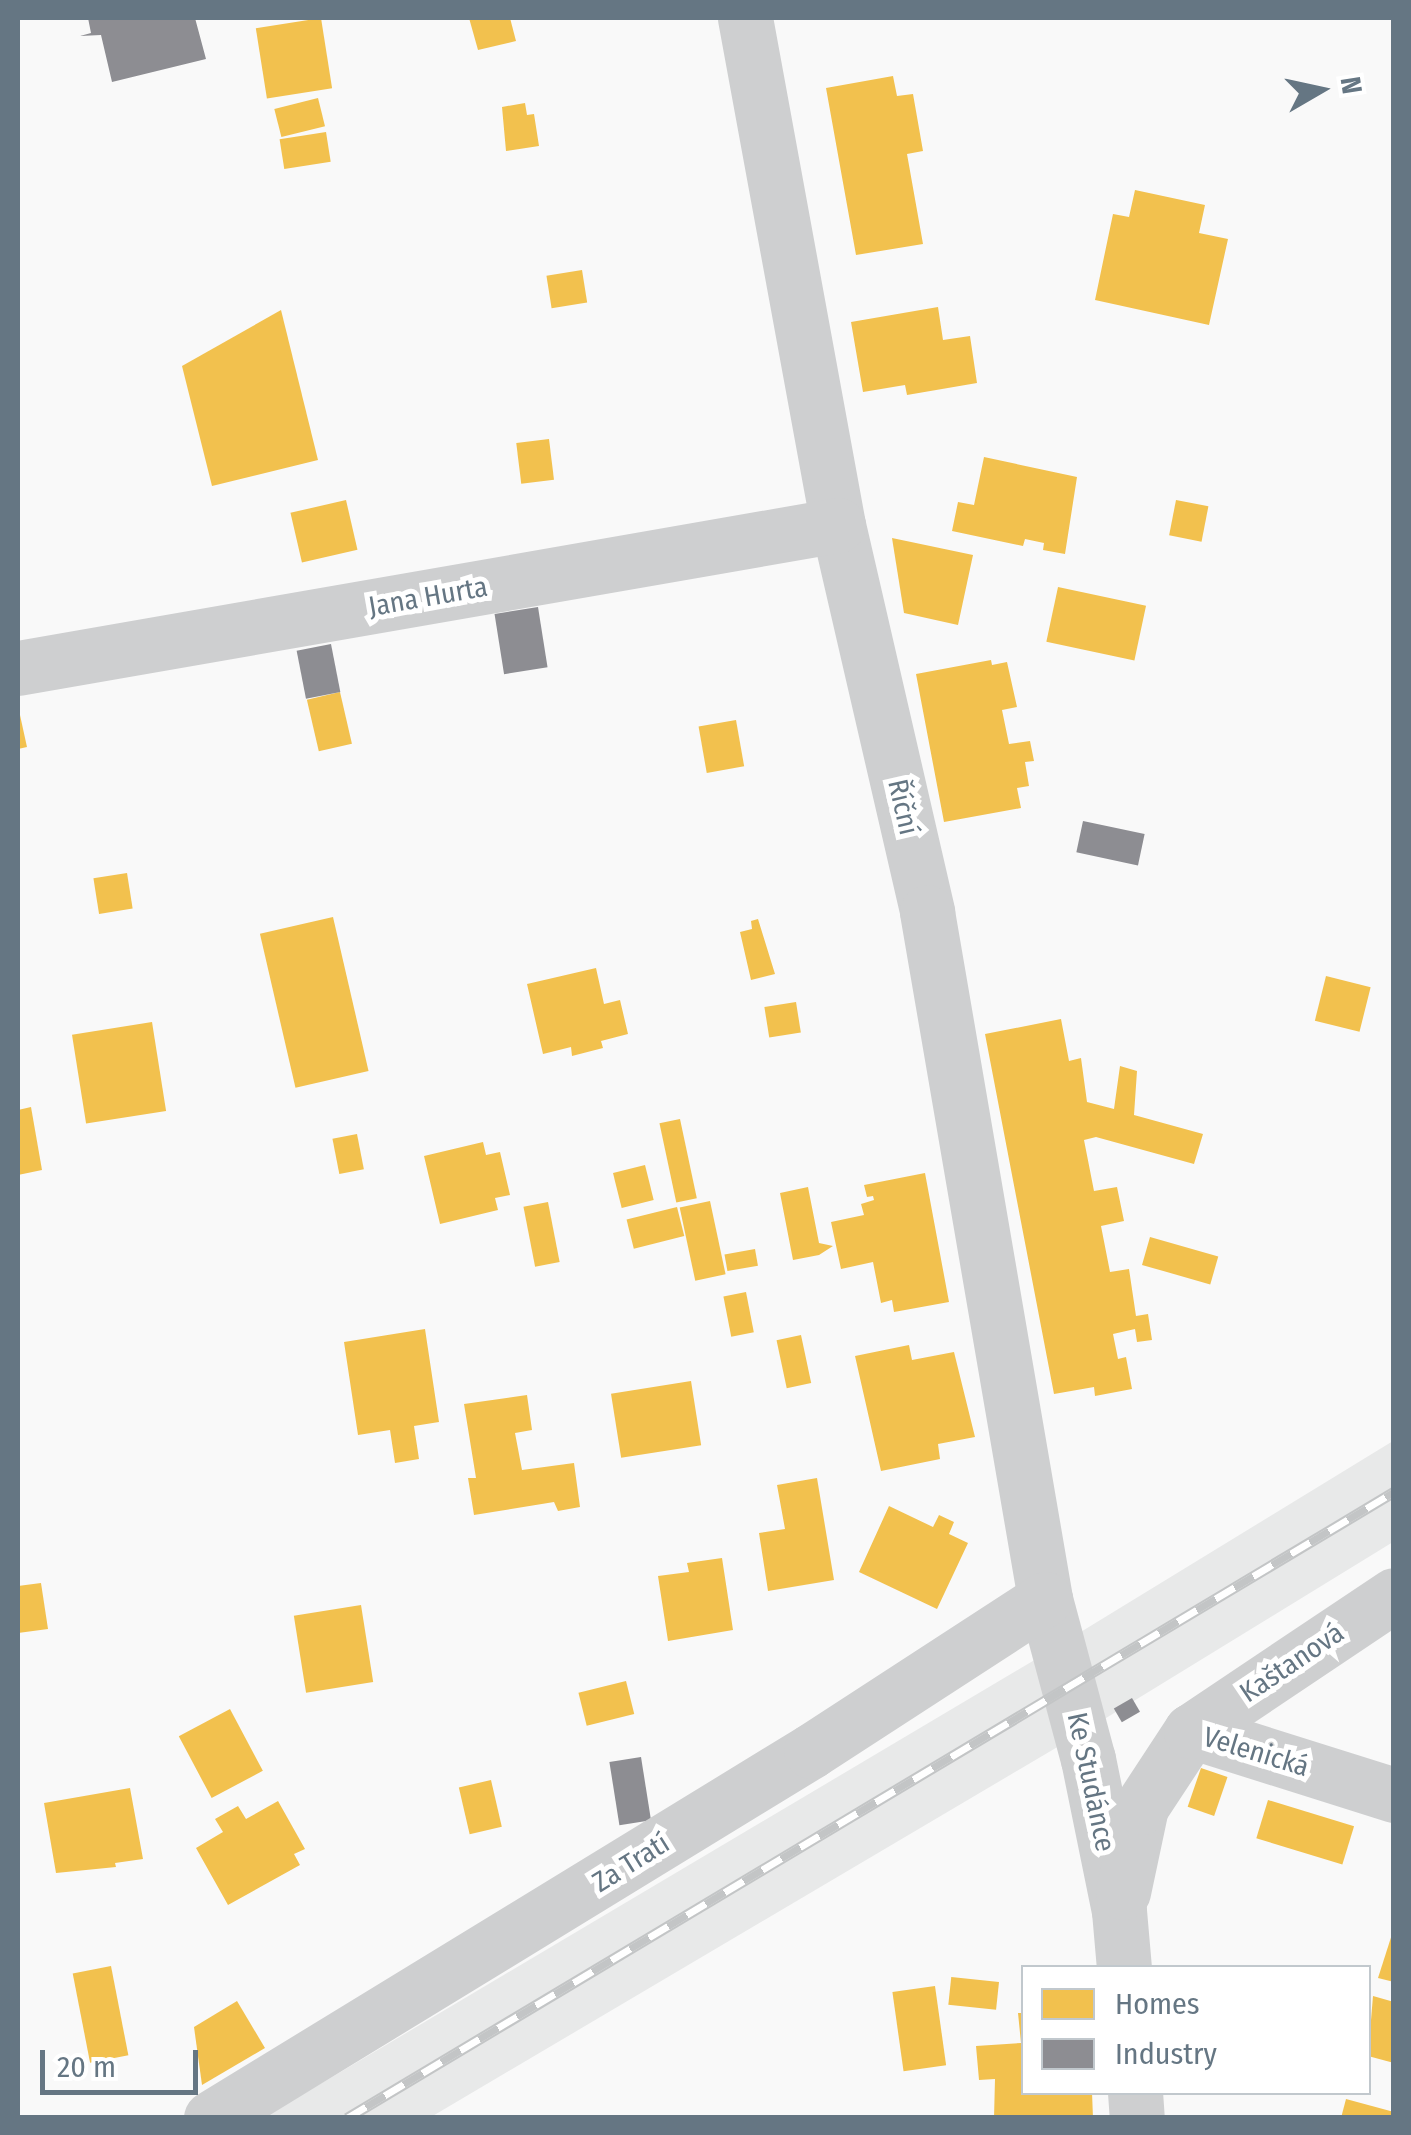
<!DOCTYPE html>
<meta charset="utf-8">
<style>
body{margin:0}
#map{position:relative;width:1411px;height:2135px;overflow:hidden;background:#f9f9f9;font-family:"Fira Sans Condensed",sans-serif}
div>[style]{position:absolute}
.built>*{inset:0;background:#e8e9e9}
.homes>*{inset:0;background:#f2c14e;transform-origin:0 0}
.industry>*{inset:0;background:#8d8d92;transform-origin:0 0}
.street>*{height:55px;margin:-27.5px;padding:0 27.5px;transform-origin:27.5px;border-radius:27.5px;background:#cecfd0}
.rail>*{height:11px;margin-top:-5.5px;transform-origin:0;background:repeating-linear-gradient(90deg,#fff 0 22px,#c3c5c6 0 44px);box-sizing:border-box;border-block:2px solid #c3c5c6}
span{translate:-50% -50%;white-space:nowrap;text-align:center;line-height:1.15;-webkit-text-stroke:10px #fff;paint-order:stroke}
.street-label{font-size:28px;color:#657683}
.frame{position:absolute;inset:0;border:20px solid #657683;pointer-events:none}
.legend{position:absolute;left:1021px;top:1965px;width:350px;height:130px;box-sizing:border-box;background:#fff;border:2px solid #c1c8cd;margin:0;padding:12px 18px;list-style:none;font-size:30px;color:#657683}
.legend li{display:flex;align-items:center;gap:20px;height:50px}
.legend b{width:50px;border:2px solid #c1c8cd}
.north{position:absolute;left:1271px;top:40px;width:100px;height:100px;-webkit-text-stroke:8px #fff;paint-order:stroke;rotate:81deg;font-size:28px;font-weight:700;line-height:40px;text-align:center;color:#657683}
.north::after{content:'';display:block;margin:auto;width:35px;height:45px;background:#657683;clip-path:polygon(50% 0,100% 100%,50% 72%,0 100%)}
.scale{position:absolute;left:40px;top:2050px;width:158px;height:45px;box-sizing:border-box;border:5px solid #657683;border-top:0;padding-left:12px;font-size:30px;line-height:35px;white-space:nowrap;color:#657683;-webkit-text-stroke:8px #fff;paint-order:stroke}
</style>
<div id="map">
<div class="built">
<div style="clip-path:polygon(1393px 1441px,1393px 1542px,1093px 1726px,431px 2117px,263px 2118px,1048px 1652px)"></div>
</div>
<div class="homes">
<div style="left:321px;top:18px;width:71px;height:66px;rotate:81deg"></div>
<div style="clip-path:polygon(469px 18px,510px 18px,516px 41px,478px 50px)"></div>
<div style="clip-path:polygon(893px 76px,897px 96px,913px 94px,923px 151px,907px 154px,923px 244px,856px 255px,826px 88px)"></div>
<div style="left:318px;top:98px;width:29px;height:45px;rotate:76deg"></div>
<div style="clip-path:polygon(525px 103px,527px 115px,534px 114px,539px 146px,506px 151px,502px 107px)"></div>
<div style="left:326px;top:132px;width:30px;height:47px;rotate:81deg"></div>
<div style="clip-path:polygon(1135px 190px,1205px 205px,1199px 233px,1228px 239px,1209px 325px,1095px 300px,1113px 214px,1129px 217px)"></div>
<div style="left:582px;top:270px;width:33px;height:36px;rotate:81deg"></div>
<div style="clip-path:polygon(938px 307px,943px 340px,970px 336px,977px 383px,907px 395px,905px 385px,863px 392px,851px 322px)"></div>
<div style="clip-path:polygon(281px 310px,318px 460px,212px 486px,182px 366px)"></div>
<div style="left:549px;top:439px;width:41px;height:33px;rotate:83deg"></div>
<div style="clip-path:polygon(984px 457px,1077px 477px,1065px 554px,1043px 550px,1044px 543px,1025px 539px,1023px 546px,952px 531px,958px 502px,974px 505px)"></div>
<div style="left:346px;top:500px;width:51px;height:57px;rotate:77deg"></div>
<div style="left:1176px;top:500px;width:33px;height:36px;rotate:11deg"></div>
<div style="clip-path:polygon(892px 538px,973px 555px,958px 625px,904px 613px)"></div>
<div style="left:1058px;top:587px;width:90px;height:56px;rotate:12deg"></div>
<div style="clip-path:polygon(991px 660px,992px 665px,1007px 662px,1017px 707px,1002px 710px,1009px 744px,1030px 741px,1034px 761px,1025px 762px,1029px 786px,1017px 788px,1021px 808px,944px 822px,916px 674px)"></div>
<div style="left:340px;top:692px;width:53px;height:34px;rotate:77deg"></div>
<div style="clip-path:polygon(18px 706px,27px 747px,18px 749px)"></div>
<div style="left:736px;top:720px;width:47px;height:38px;rotate:80deg"></div>
<div style="left:127px;top:873px;width:36px;height:34px;rotate:81deg"></div>
<div style="left:333px;top:917px;width:158px;height:75px;rotate:77deg"></div>
<div style="clip-path:polygon(758px 919px,775px 974px,751px 980px,740px 932px,752px 929px,751px 921px)"></div>
<div style="clip-path:polygon(596px 968px,604px 1004px,620px 1000px,628px 1034px,601px 1041px,603px 1048px,572px 1056px,571px 1047px,543px 1054px,527px 984px)"></div>
<div style="left:1326px;top:976px;width:46px;height:46px;rotate:14deg"></div>
<div style="left:796px;top:1002px;width:31px;height:32px;rotate:81deg"></div>
<div style="clip-path:polygon(1061px 1019px,1069px 1061px,1081px 1058px,1087px 1102px,1114px 1109px,1120px 1066px,1137px 1071px,1134px 1115px,1203px 1134px,1194px 1164px,1096px 1137px,1084px 1140px,1094px 1191px,1117px 1187px,1124px 1221px,1101px 1226px,1110px 1272px,1129px 1269px,1136px 1316px,1148px 1314px,1152px 1340px,1137px 1342px,1135px 1329px,1113px 1334px,1118px 1359px,1126px 1357px,1132px 1389px,1095px 1396px,1094px 1387px,1054px 1394px,985px 1034px)"></div>
<div style="left:152px;top:1022px;width:90px;height:81px;rotate:81deg"></div>
<div style="clip-path:polygon(31px 1107px,42px 1170px,18px 1175px,18px 1110px)"></div>
<div style="left:680px;top:1119px;width:81px;height:21px;rotate:78deg"></div>
<div style="left:357px;top:1134px;width:36px;height:25px;rotate:79deg"></div>
<div style="clip-path:polygon(483px 1142px,486px 1155px,500px 1152px,510px 1195px,495px 1198px,498px 1210px,440px 1224px,424px 1156px)"></div>
<div style="left:645px;top:1165px;width:36px;height:33px;rotate:76deg"></div>
<div style="clip-path:polygon(925px 1173px,949px 1302px,894px 1312px,892px 1300px,881px 1303px,873px 1262px,841px 1269px,831px 1222px,864px 1215px,861px 1204px,874px 1200px,873px 1196px,867px 1197px,864px 1185px)"></div>
<div style="clip-path:polygon(808px 1187px,819px 1243px,833px 1246px,819px 1255px,793px 1260px,780px 1193px)"></div>
<div style="left:710px;top:1201px;width:75px;height:31px;rotate:78deg"></div>
<div style="left:548px;top:1202px;width:61px;height:25px;rotate:79deg"></div>
<div style="left:677px;top:1207px;width:30px;height:52px;rotate:76deg"></div>
<div style="left:1150px;top:1237px;width:71px;height:29px;rotate:16deg"></div>
<div style="left:755px;top:1249px;width:17px;height:31px;rotate:80deg"></div>
<div style="left:746px;top:1292px;width:41px;height:23px;rotate:79deg"></div>
<div style="clip-path:polygon(425px 1329px,439px 1422px,414px 1426px,419px 1459px,395px 1463px,390px 1430px,358px 1435px,344px 1342px)"></div>
<div style="left:801px;top:1335px;width:49px;height:25px;rotate:78deg"></div>
<div style="clip-path:polygon(909px 1345px,912px 1360px,954px 1352px,975px 1437px,938px 1444px,940px 1459px,881px 1471px,855px 1356px)"></div>
<div style="left:691px;top:1381px;width:65px;height:81px;rotate:81deg"></div>
<div style="clip-path:polygon(527px 1395px,532px 1430px,515px 1433px,522px 1470px,574px 1463px,580px 1507px,558px 1511px,554px 1502px,474px 1515px,468px 1478px,476px 1478px,464px 1404px)"></div>
<div style="clip-path:polygon(817px 1478px,834px 1580px,768px 1591px,759px 1533px,785px 1529px,777px 1485px)"></div>
<div style="clip-path:polygon(889px 1506px,933px 1527px,939px 1515px,954px 1522px,949px 1534px,968px 1543px,937px 1609px,859px 1572px)"></div>
<div style="clip-path:polygon(722px 1558px,733px 1630px,668px 1641px,658px 1576px,689px 1572px,687px 1563px)"></div>
<div style="clip-path:polygon(41px 1583px,48px 1629px,18px 1633px,18px 1586px)"></div>
<div style="left:361px;top:1605px;width:78px;height:68px;rotate:81deg"></div>
<div style="left:626px;top:1681px;width:34px;height:49px;rotate:76deg"></div>
<div style="left:230px;top:1709px;width:70px;height:58px;rotate:62deg"></div>
<div style="left:1201px;top:1768px;width:28px;height:41px;rotate:19deg"></div>
<div style="left:491px;top:1780px;width:48px;height:33px;rotate:77deg"></div>
<div style="clip-path:polygon(130px 1788px,143px 1859px,115px 1863px,116px 1867px,56px 1873px,44px 1803px)"></div>
<div style="left:1268px;top:1800px;width:90px;height:40px;rotate:17deg"></div>
<div style="clip-path:polygon(278px 1801px,305px 1849px,294px 1854px,300px 1865px,228px 1905px,196px 1848px,223px 1832px,215px 1819px,238px 1806px,246px 1819px)"></div>
<div style="clip-path:polygon(1394px 1928px,1394px 1982px,1378px 1978px)"></div>
<div style="left:111px;top:1966px;width:91px;height:39px;rotate:79deg"></div>
<div style="left:999px;top:1982px;width:28px;height:48px;rotate:96deg"></div>
<div style="left:935px;top:1986px;width:80px;height:43px;rotate:82deg"></div>
<div style="clip-path:polygon(1373px 1996px,1394px 2002px,1394px 2063px,1368px 2056px)"></div>
<div style="clip-path:polygon(237px 2001px,265px 2048px,202px 2085px,194px 2027px)"></div>
<div style="clip-path:polygon(1018px 2013px,1024px 2013px,1024px 2092px,1092px 2092px,1093px 2118px,994px 2118px,995px 2079px,979px 2080px,976px 2046px,1021px 2043px)"></div>
<div style="clip-path:polygon(1346px 2099px,1394px 2112px,1394px 2118px,1341px 2118px)"></div>
</div>
<div class="industry">
<div style="clip-path:polygon(88px 18px,195px 18px,206px 59px,112px 82px,101px 35px,80px 36px,91px 33px)"></div>
<div style="left:538px;top:607px;width:61px;height:44px;rotate:81deg"></div>
<div style="left:331px;top:644px;width:49px;height:35px;rotate:79deg"></div>
<div style="left:1083px;top:821px;width:63px;height:32px;rotate:12deg"></div>
<div style="left:1132px;top:1698px;width:16px;height:21px;rotate:60deg"></div>
<div style="left:641px;top:1757px;width:64px;height:32px;rotate:81deg"></div>
</div>
<div class="street">
<div style="left:745px;top:18px;width:515px;rotate:79.61deg"></div>
<div style="left:838px;top:525px;width:397px;rotate:77deg"></div>
<div style="left:927px;top:912px;width:697px;rotate:80.25deg"></div>
<div style="left:1045px;top:1599px;width:166px;rotate:75deg"></div>
<div style="left:1088px;top:1759px;width:155px;rotate:78.5deg"></div>
<div style="left:1119px;top:1911px;width:57px;rotate:85deg"></div>
<div style="left:18px;top:668px;width:832px;rotate:-9.89deg"></div>
<div style="left:1191px;top:1731px;width:213px;rotate:17.5deg"></div>
<div style="left:1123px;top:1892px;width:87px;rotate:-78deg"></div>
<div style="left:1141px;top:1807px;width:91px;rotate:-56.7deg"></div>
<div style="left:1191px;top:1731px;width:244px;rotate:-33.8deg"></div>
<div style="left:1135px;top:2092px;width:26px;rotate:86deg"></div>
<div style="left:211px;top:2118px;width:703px;rotate:-31.45deg"></div>
<div style="left:811px;top:1751px;width:279px;rotate:-33deg"></div>
</div>
<div class="rail">
<div style="left:347px;top:2118px;width:1220px;rotate:-30.88deg"></div>
</div>
<div class="street-label">
<span style="left:428px;top:597px;rotate:-10deg">Jana Hurta</span>
<span style="left:903px;top:807px;rotate:77deg">Říční</span>
<span style="left:1292px;top:1663px;rotate:-34deg">Kaštanová</span>
<span style="left:1256px;top:1752px;rotate:17deg">Velenická</span>
<span style="left:1091px;top:1782px;rotate:78deg">Ke Studánce</span>
<span style="left:631px;top:1863px;rotate:-32deg">Za Tratí</span>
</div>
<div class="frame"></div>
<ul class="legend">
<li><b style="height:28px;background:#f2c14e"></b>Homes</li>
<li><b style="height:28px;background:#8d8d92"></b>Industry</li>
</ul>
<div class="north">N</div>
<div class="scale">20 m</div>
</div>
